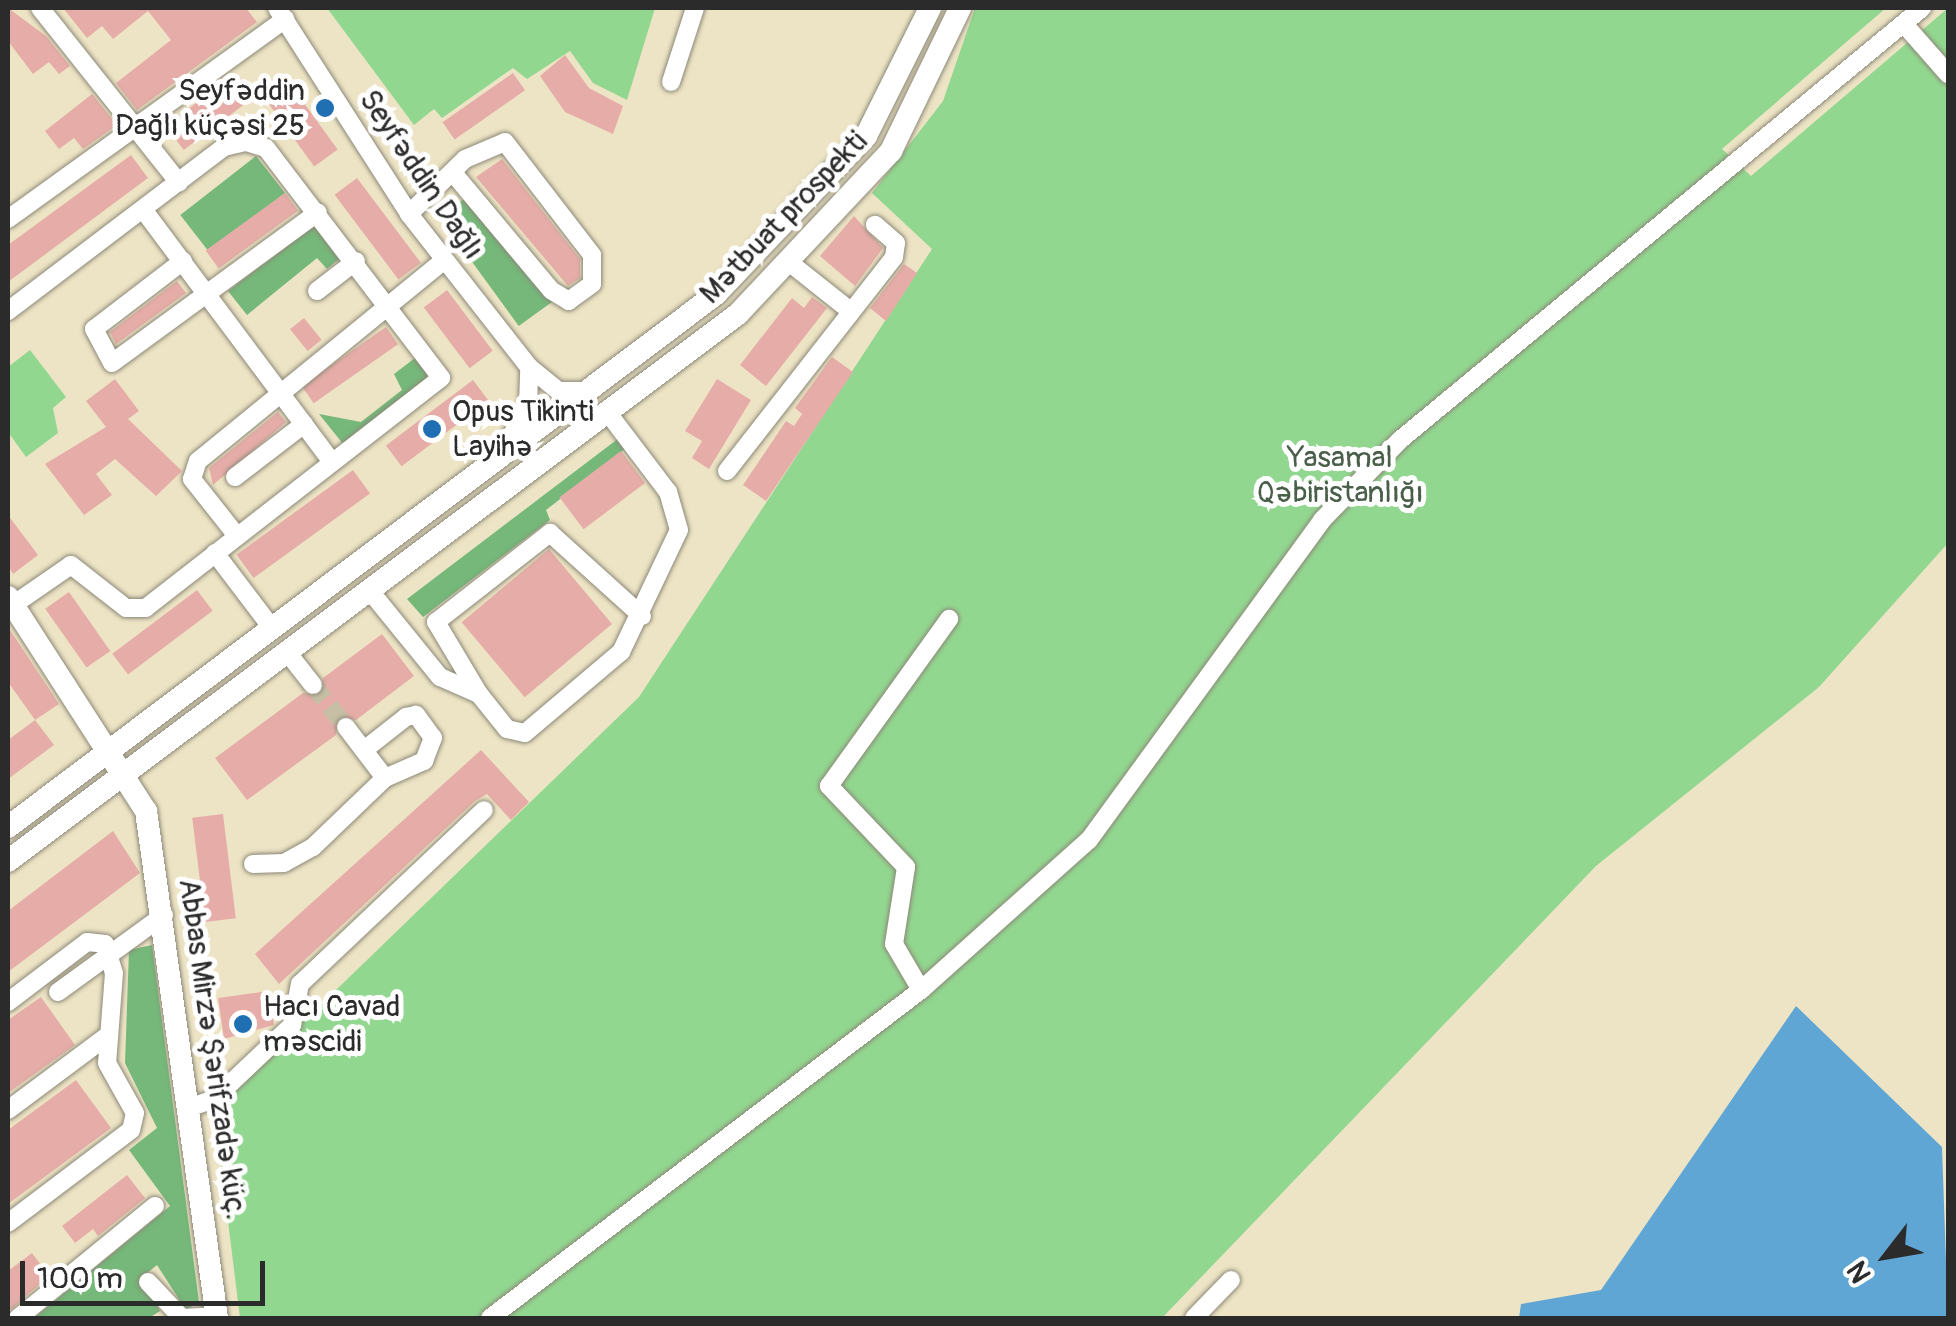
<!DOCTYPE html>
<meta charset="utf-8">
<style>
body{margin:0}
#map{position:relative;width:1956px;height:1326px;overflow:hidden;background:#ede4c5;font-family:Pangolin,sans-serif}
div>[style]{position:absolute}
.green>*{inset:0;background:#92d790}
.forest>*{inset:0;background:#75b87a;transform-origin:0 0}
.water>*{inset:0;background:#5fa6d5}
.building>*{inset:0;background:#e6ada8;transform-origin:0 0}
.minor-tunnel>*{height:18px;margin-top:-9px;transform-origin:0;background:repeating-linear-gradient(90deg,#c6bfa6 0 18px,transparent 0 27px)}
.roads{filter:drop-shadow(0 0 2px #8c8878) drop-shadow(0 0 2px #8c8878)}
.minor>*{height:18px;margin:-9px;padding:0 9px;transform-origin:9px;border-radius:9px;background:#fff}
.major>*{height:22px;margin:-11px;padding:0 11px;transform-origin:11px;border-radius:11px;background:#fff}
.dots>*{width:28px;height:28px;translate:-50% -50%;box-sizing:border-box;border:5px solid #fff;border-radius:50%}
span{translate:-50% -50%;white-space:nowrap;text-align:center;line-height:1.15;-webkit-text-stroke:10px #fff;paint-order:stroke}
.poi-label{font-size:30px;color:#2b2b2b}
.right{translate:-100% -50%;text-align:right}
.left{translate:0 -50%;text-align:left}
.street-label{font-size:30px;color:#2b2b2b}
.park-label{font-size:30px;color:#4a5f49}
.frame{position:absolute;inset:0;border:10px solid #2b2b2b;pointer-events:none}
.north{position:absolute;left:1836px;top:1206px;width:100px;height:100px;-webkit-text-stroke:8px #fff;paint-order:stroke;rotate:239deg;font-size:28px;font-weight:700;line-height:40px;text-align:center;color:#2b2b2b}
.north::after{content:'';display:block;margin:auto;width:35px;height:45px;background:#2b2b2b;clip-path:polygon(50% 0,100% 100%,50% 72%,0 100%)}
.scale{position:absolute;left:20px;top:1261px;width:245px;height:45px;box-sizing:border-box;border:5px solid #2b2b2b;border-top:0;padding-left:12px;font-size:30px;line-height:35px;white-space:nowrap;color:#2b2b2b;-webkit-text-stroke:8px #fff;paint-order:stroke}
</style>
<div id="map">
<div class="green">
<div style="clip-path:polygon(327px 8px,655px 8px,627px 100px,593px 83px,570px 51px,527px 79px,513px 68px,442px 118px,434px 109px,414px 125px)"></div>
<div style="clip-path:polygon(975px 8px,1886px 8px,1722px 149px,1751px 176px,1948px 8px,1948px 543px,1819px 687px,1596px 866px,1162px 1318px,240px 1318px,214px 1108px,639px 697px,932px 249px,872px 193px,943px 101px)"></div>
<div style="clip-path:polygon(30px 350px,66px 397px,53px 408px,58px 433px,26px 457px,8px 432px,8px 367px)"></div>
</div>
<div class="forest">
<div style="left:256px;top:156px;width:47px;height:96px;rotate:52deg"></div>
<div style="left:475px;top:191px;width:135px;height:44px;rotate:54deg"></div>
<div style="clip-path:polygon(326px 217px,351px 249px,327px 269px,317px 258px,247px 315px,228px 291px)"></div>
<div style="clip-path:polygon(419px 355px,438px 382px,348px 450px,319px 414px,361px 422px,402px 390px,394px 374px)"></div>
<div style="clip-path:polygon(619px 438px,626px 448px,546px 510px,550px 520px,423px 617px,407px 599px)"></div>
<div style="clip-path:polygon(152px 945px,199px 1302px,186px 1310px,157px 1265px,141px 1278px,160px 1311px,149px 1318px,34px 1318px,170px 1206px,129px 1150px,157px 1128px,125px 1063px,129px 950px)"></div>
</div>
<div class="water">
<div style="clip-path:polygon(1796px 1006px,1942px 1147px,1948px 1318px,1519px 1318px,1521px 1304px,1601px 1290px)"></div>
</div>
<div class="building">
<div style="clip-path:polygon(8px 8px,46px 36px,70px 66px,59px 74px,49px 62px,33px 74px,8px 41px)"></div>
<div style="clip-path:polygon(63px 8px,246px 8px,257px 22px,137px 110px,116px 83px,171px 40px,148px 11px,113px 39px,102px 26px,87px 38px)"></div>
<div style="clip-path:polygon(565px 55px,589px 88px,623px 106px,613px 134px,565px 112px,540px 76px)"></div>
<div style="left:236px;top:73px;width:30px;height:88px;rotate:53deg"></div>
<div style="left:513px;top:73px;width:21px;height:86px;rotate:55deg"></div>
<div style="left:293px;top:88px;width:76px;height:29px;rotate:54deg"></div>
<div style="clip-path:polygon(92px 94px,117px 125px,83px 149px,74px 138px,59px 149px,45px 131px)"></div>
<div style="clip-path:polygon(131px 155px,148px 178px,8px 282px,8px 245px)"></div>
<div style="clip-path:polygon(502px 159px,580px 259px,580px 278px,568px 286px,476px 177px)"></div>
<div style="left:357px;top:178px;width:106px;height:28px;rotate:53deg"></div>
<div style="left:285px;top:193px;width:22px;height:98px;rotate:54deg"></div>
<div style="clip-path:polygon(854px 216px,883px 248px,855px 286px,820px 256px)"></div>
<div style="clip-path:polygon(904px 264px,917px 273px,886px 321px,870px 308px)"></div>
<div style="clip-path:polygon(177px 281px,186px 293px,116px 344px,110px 332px)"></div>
<div style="left:447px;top:290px;width:76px;height:29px;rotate:53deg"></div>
<div style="clip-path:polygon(812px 297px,827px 308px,766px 386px,740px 365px,792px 298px,804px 308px)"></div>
<div style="left:304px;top:318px;width:28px;height:18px;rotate:51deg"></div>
<div style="left:386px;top:327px;width:21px;height:103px;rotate:55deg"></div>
<div style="clip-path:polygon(832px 357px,853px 372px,766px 501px,743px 485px,786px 421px,794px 426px,802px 414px,795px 408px)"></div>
<div style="clip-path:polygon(115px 379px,139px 411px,128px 419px,182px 471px,156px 496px,115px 459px,96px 474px,112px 495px,84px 515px,45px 464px,106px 427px,86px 401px)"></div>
<div style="clip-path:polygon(717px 379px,751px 400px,709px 469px,692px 458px,702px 441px,685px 431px)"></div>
<div style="left:473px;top:380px;width:26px;height:109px;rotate:53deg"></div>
<div style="clip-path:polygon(278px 412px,286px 422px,213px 485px,209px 468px)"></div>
<div style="left:621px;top:451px;width:40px;height:77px;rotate:53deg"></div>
<div style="left:353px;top:470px;width:29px;height:144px;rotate:54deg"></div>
<div style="clip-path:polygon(8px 515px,38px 555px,13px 574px,8px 566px)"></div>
<div style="left:549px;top:549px;width:98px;height:114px;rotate:50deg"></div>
<div style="left:197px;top:590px;width:26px;height:106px;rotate:53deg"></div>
<div style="left:69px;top:592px;width:72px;height:29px;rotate:55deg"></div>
<div style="clip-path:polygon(8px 627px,59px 704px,35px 720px,8px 682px)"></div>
<div style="clip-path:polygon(382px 634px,414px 676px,356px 720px,339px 717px,336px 735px,247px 800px,215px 758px,303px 693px,320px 695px,323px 678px)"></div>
<div style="clip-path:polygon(35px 720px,54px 745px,8px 779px,8px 740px)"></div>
<div style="clip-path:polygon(481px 750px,529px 802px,511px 820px,487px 794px,475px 801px,279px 984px,255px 954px)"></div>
<div style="left:223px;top:814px;width:105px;height:31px;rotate:83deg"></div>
<div style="clip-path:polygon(113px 831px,140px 873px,8px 972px,8px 911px)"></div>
<div style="clip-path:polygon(269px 991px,274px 1025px,224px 1039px,218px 998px)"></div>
<div style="clip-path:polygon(41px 997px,75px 1045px,8px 1093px,8px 1020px)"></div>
<div style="clip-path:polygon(76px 1080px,111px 1128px,8px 1204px,8px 1130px)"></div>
<div style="clip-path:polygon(127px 1175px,145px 1198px,98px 1236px,93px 1229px,75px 1243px,62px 1226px)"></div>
<div style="clip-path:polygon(32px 1253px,49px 1276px,8px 1312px,8px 1271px)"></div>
</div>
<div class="minor-tunnel">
<div style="left:313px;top:685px;width:53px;rotate:51.8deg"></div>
</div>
<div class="roads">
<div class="minor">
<div style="left:40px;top:8px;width:223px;rotate:51.5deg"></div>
<div style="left:277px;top:8px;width:245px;rotate:57.3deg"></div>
<div style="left:409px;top:214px;width:194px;rotate:51.9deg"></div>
<div style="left:529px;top:367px;width:38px;rotate:39deg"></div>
<div style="left:559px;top:391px;width:28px"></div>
<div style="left:1904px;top:24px;width:67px;rotate:48.7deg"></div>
<div style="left:671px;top:82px;width:78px;rotate:-72deg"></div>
<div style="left:145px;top:212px;width:311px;rotate:53.2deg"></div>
<div style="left:409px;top:214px;width:78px;rotate:-44.5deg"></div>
<div style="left:465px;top:159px;width:43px;rotate:-23deg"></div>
<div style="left:505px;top:142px;width:143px;rotate:52.4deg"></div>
<div style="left:592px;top:255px;width:29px;rotate:90deg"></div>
<div style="left:592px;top:284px;width:29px;rotate:144deg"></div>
<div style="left:569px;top:301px;width:21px;rotate:-149deg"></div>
<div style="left:551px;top:290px;width:153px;rotate:-129.9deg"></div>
<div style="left:8px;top:219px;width:342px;rotate:-35.8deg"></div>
<div style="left:183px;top:261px;width:112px;rotate:142.6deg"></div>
<div style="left:94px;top:329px;width:38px;rotate:62deg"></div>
<div style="left:112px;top:363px;width:255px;rotate:-36.2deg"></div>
<div style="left:790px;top:263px;width:74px;rotate:38.4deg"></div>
<div style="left:317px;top:291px;width:49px;rotate:-37.6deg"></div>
<div style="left:8px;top:311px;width:271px;rotate:-37.2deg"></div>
<div style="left:224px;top:147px;width:23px;rotate:-13deg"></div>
<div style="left:246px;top:142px;width:21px;rotate:17deg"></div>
<div style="left:266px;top:148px;width:289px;rotate:52.7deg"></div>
<div style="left:441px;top:378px;width:374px;rotate:142.1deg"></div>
<div style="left:146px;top:608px;width:20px;rotate:180deg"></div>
<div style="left:126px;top:608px;width:70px;rotate:-142deg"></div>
<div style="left:71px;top:565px;width:70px;rotate:145.4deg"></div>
<div style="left:504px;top:449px;width:50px;rotate:-61.4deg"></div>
<div style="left:528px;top:405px;width:38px;rotate:-88deg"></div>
<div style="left:727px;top:471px;width:271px;rotate:-52deg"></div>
<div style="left:894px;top:257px;width:14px;rotate:-82deg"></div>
<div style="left:896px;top:243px;width:28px;rotate:-139deg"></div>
<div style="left:235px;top:477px;width:87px;rotate:-37.5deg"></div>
<div style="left:237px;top:536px;width:73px;rotate:-128.3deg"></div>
<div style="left:192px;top:479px;width:19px;rotate:-72deg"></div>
<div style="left:198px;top:461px;width:316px;rotate:-39.2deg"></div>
<div style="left:215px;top:553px;width:94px;rotate:52.8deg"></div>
<div style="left:370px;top:591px;width:111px;rotate:50.9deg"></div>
<div style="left:440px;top:677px;width:43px;rotate:23.6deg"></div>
<div style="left:479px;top:694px;width:45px;rotate:51.3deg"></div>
<div style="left:507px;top:729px;width:18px;rotate:13deg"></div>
<div style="left:525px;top:733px;width:126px;rotate:-40.2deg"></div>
<div style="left:621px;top:652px;width:135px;rotate:-64.6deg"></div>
<div style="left:679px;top:530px;width:40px;rotate:-106deg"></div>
<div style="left:668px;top:492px;width:99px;rotate:-127.2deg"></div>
<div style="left:287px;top:652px;width:42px;rotate:51.8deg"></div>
<div style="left:479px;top:694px;width:84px;rotate:-120.8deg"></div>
<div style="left:436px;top:622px;width:145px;rotate:-38deg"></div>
<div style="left:550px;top:533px;width:124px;rotate:42.1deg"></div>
<div style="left:346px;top:727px;width:64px;rotate:52.6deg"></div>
<div style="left:253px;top:864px;width:31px;rotate:-2deg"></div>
<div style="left:284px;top:863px;width:33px;rotate:-29deg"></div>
<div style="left:313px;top:847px;width:100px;rotate:-43.8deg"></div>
<div style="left:385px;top:778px;width:43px;rotate:-23.6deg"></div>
<div style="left:424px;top:761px;width:25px;rotate:-69deg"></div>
<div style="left:433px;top:738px;width:29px;rotate:-126deg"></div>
<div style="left:416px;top:715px;width:10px;rotate:169deg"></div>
<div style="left:406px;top:717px;width:53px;rotate:141.8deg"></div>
<div style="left:921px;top:990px;width:53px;rotate:-120.4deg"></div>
<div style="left:894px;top:944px;width:78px;rotate:-81.1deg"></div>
<div style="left:906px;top:867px;width:112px;rotate:-133.5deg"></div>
<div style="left:829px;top:786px;width:206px;rotate:-54.3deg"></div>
<div style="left:58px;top:992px;width:131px;rotate:-36deg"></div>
<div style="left:8px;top:1002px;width:99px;rotate:-37.2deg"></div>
<div style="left:87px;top:942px;width:18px;rotate:6deg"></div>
<div style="left:105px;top:944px;width:30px;rotate:73deg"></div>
<div style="left:114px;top:973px;width:90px;rotate:94.4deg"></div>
<div style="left:107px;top:1063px;width:57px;rotate:60.8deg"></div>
<div style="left:135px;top:1113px;width:17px;rotate:103deg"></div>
<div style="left:131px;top:1130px;width:154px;rotate:142.9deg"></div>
<div style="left:191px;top:1107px;width:24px;rotate:-19deg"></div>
<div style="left:214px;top:1099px;width:108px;rotate:-43.5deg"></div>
<div style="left:292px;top:1025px;width:42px;rotate:-79deg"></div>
<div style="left:300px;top:984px;width:253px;rotate:-43.4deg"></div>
<div style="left:8px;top:1110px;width:122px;rotate:-36.7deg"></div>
<div style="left:148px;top:1282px;width:50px;rotate:46.6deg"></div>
<div style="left:182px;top:1318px;width:34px;rotate:-3deg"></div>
<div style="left:18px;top:1318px;width:177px;rotate:-39.3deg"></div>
<div style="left:490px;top:1318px;width:542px;rotate:-37.27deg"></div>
<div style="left:921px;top:990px;width:225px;rotate:-41.8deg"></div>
<div style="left:1089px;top:840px;width:396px;rotate:-53.9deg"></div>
<div style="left:1322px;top:520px;width:112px;rotate:-45.7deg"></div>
<div style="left:1400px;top:440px;width:678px;rotate:-39.61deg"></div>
<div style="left:1194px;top:1318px;width:53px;rotate:-45.8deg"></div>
</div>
<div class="major">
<div style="left:8px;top:597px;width:255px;rotate:57.2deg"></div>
<div style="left:146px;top:811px;width:512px;rotate:82.03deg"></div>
<div style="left:8px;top:827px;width:886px;rotate:-36.97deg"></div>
<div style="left:716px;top:294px;width:218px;rotate:-46.5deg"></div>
<div style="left:866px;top:136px;width:143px;rotate:-63.4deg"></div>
<div style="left:8px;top:861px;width:912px;rotate:-36.84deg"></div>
<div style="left:738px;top:314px;width:224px;rotate:-46.8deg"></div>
<div style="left:891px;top:151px;width:159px;rotate:-64.2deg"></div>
</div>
</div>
<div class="dots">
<div style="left:325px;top:108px;background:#1f6fb2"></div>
<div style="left:432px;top:429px;background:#1f6fb2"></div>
<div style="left:243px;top:1024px;background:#1f6fb2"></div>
</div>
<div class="poi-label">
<span class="right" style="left:305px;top:108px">Seyfəddin<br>Dağlı küçəsi 25</span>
<span class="left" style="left:452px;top:429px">Opus Tikinti<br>Layihə</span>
<span class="left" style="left:263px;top:1024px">Hacı Cavad<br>məscidi</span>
</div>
<div class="street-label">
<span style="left:421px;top:175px;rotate:56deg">Seyfəddin Dağlı</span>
<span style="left:784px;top:218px;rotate:-46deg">Mətbuat prospekti</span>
<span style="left:212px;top:1049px;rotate:82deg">Abbas Mirzə Şərifzadə küç.</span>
</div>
<div class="park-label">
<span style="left:1340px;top:475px">Yasamal<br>Qəbiristanlığı</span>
</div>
<div class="frame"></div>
<div class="north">N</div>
<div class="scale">100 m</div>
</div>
